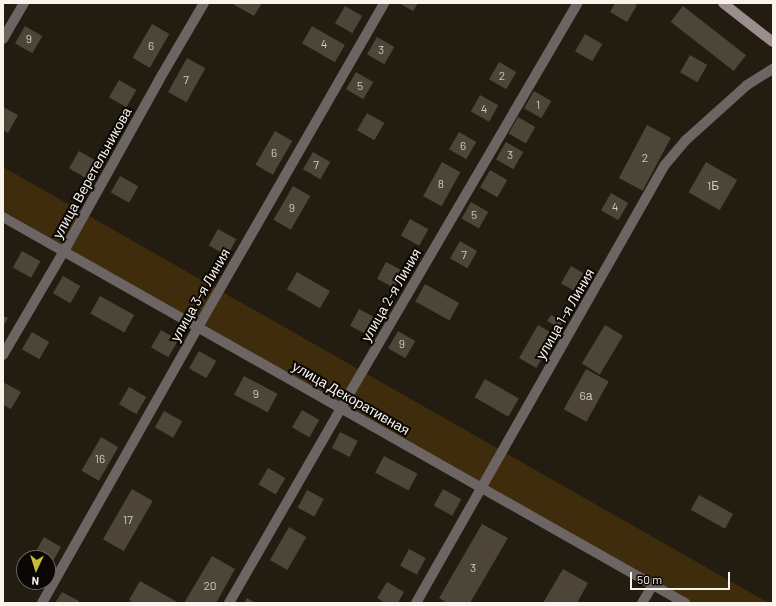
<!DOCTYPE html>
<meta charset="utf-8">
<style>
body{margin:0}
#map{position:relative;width:776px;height:606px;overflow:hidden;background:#231c10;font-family:Barlow,sans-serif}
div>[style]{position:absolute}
.green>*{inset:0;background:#3e2c0c}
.building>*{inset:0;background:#4d4538;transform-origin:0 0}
.street>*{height:10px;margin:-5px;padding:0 5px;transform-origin:5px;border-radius:5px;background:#6d6564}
.secondary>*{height:10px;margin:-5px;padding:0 5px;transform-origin:5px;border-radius:5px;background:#9b8e8d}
span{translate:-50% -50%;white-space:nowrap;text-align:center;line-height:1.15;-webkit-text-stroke:4px #0a0704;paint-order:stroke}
.number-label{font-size:12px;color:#cdc8be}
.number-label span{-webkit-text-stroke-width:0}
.street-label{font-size:14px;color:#f8f3eb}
.frame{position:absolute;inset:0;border:4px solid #f8f3eb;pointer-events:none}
.north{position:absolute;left:16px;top:550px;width:40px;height:40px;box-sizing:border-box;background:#0a0704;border:1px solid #696560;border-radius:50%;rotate:184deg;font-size:11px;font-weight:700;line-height:16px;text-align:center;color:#f8f3eb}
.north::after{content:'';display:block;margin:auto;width:14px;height:18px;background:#c8bb3b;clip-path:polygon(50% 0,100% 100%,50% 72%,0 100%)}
.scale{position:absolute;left:630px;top:572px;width:100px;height:18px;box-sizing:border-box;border:2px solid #f8f3eb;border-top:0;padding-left:5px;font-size:12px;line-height:14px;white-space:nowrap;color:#f8f3eb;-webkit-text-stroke:3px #0a0704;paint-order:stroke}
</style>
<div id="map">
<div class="green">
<div style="clip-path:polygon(3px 167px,769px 603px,688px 603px,3px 211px)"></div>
</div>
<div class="building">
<div style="clip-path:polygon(231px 3px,262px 3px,254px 16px)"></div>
<div style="clip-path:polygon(399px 3px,418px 3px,413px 11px)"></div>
<div style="clip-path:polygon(615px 3px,633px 3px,637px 5px,627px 22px,610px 12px)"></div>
<div style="left:345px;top:6px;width:20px;height:20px;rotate:30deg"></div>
<div style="left:683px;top:6px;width:80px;height:20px;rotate:38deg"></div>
<div style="left:152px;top:24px;width:20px;height:39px;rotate:30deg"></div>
<div style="left:25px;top:26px;width:20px;height:20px;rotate:30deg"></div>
<div style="left:312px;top:26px;width:38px;height:20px;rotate:30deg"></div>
<div style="left:585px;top:34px;width:20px;height:20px;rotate:30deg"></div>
<div style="left:377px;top:37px;width:20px;height:20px;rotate:30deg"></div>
<div style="left:690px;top:55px;width:20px;height:20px;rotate:30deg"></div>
<div style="left:187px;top:58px;width:21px;height:39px;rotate:29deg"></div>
<div style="left:499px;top:62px;width:20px;height:20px;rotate:30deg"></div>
<div style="left:356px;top:72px;width:20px;height:20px;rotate:30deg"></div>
<div style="left:119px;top:80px;width:20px;height:20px;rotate:30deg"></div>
<div style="left:534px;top:91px;width:20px;height:20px;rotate:30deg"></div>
<div style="left:480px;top:95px;width:21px;height:19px;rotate:29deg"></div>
<div style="clip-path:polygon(3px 107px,18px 115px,8px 133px,3px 130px)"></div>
<div style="left:367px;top:113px;width:20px;height:20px;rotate:30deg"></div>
<div style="left:518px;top:117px;width:20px;height:19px;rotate:30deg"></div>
<div style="left:647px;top:125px;width:27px;height:60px;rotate:28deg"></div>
<div style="left:275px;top:131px;width:20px;height:39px;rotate:30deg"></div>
<div style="left:459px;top:132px;width:20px;height:20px;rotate:30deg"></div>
<div style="left:506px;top:142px;width:20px;height:20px;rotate:30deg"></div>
<div style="left:79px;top:151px;width:20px;height:20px;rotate:30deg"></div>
<div style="left:313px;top:152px;width:20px;height:20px;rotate:30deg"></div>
<div style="left:442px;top:162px;width:21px;height:39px;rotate:29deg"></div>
<div style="left:706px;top:162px;width:36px;height:35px;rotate:30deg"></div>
<div style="left:490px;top:170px;width:20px;height:20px;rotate:30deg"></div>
<div style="left:120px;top:176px;width:21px;height:19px;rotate:29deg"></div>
<div style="left:293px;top:186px;width:20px;height:39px;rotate:30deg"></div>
<div style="left:611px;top:193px;width:20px;height:20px;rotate:30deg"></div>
<div style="left:471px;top:202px;width:20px;height:19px;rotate:30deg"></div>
<div style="left:410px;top:219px;width:21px;height:19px;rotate:29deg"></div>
<div style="left:218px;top:229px;width:21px;height:19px;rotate:29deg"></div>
<div style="left:460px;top:241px;width:20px;height:20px;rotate:30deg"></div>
<div style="left:22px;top:251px;width:21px;height:19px;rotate:29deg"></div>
<div style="left:386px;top:262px;width:19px;height:19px;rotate:28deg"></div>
<div style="left:571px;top:266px;width:20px;height:20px;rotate:30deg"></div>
<div style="left:297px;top:272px;width:38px;height:20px;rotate:30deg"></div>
<div style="left:63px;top:276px;width:20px;height:20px;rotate:30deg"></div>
<div style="left:425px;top:284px;width:39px;height:20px;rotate:29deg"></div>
<div style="left:100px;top:296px;width:39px;height:20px;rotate:29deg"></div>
<div style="left:359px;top:309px;width:19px;height:19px;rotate:28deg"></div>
<div style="clip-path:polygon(551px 315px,563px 321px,559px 328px,547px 321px)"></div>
<div style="clip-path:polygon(3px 316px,8px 318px,3px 326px)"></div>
<div style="left:538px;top:325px;width:20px;height:38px;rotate:30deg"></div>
<div style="left:605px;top:325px;width:21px;height:45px;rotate:31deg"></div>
<div style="left:161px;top:330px;width:20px;height:20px;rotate:30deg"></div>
<div style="left:398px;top:331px;width:20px;height:20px;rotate:30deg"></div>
<div style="left:32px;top:332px;width:20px;height:20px;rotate:30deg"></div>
<div style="left:199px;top:351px;width:20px;height:20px;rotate:30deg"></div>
<div style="left:586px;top:369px;width:26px;height:46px;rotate:29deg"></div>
<div style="left:244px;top:376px;width:38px;height:21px;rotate:28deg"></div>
<div style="left:485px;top:379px;width:39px;height:21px;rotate:30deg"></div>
<div style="clip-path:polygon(3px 382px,21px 392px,11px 409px,3px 405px)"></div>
<div style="left:129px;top:387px;width:20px;height:20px;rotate:30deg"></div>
<div style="left:302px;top:410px;width:20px;height:20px;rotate:30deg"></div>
<div style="left:164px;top:411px;width:21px;height:19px;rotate:29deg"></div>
<div style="left:340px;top:432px;width:20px;height:18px;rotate:27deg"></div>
<div style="left:101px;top:437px;width:20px;height:39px;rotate:30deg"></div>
<div style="left:384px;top:456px;width:38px;height:19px;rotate:28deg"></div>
<div style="left:268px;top:468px;width:20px;height:19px;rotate:30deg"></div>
<div style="left:132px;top:489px;width:24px;height:58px;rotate:30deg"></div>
<div style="left:443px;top:489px;width:21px;height:19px;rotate:29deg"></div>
<div style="left:307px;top:490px;width:19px;height:20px;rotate:28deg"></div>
<div style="left:699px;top:495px;width:39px;height:17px;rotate:29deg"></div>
<div style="clip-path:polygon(482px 524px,508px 538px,470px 603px,447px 603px,439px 598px)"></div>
<div style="left:289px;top:527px;width:20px;height:38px;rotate:30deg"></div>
<div style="clip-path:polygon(44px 537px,61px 547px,48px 570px,48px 558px,32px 558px)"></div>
<div style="left:409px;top:549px;width:19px;height:19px;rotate:28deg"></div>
<div style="clip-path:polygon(212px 556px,235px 569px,216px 603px,184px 603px)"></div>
<div style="clip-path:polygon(563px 569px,588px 583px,577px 603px,543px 603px)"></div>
<div style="clip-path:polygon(140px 581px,179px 603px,134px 603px,129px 600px)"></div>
<div style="clip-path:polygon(387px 582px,404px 592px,398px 603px,385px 603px,377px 598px)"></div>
<div style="clip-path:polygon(62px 592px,79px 601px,78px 603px,55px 603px)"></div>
<div style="clip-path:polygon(247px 598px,256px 603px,244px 603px)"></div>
</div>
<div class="street">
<div style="left:3px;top:39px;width:42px;rotate:-59.7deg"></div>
<div style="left:3px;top:217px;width:784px;rotate:29.51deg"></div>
<div style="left:3px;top:355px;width:121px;rotate:-59.6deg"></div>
<div style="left:64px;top:251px;width:196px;rotate:-60.9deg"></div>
<div style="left:159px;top:80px;width:89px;rotate:-59.7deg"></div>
<div style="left:42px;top:603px;width:317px;rotate:-60.5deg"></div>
<div style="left:198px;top:327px;width:374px;rotate:-60.1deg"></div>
<div style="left:229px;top:603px;width:225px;rotate:-60.1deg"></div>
<div style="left:341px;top:408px;width:469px;rotate:-59.7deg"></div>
<div style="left:416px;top:603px;width:502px;rotate:-60.42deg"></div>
<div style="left:664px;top:166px;width:34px;rotate:-50deg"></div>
<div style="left:686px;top:140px;width:82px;rotate:-42deg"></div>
<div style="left:747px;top:85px;width:31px;rotate:-32deg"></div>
<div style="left:642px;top:603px;width:21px;rotate:-59deg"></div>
</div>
<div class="secondary">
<div style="left:723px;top:3px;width:63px;rotate:38deg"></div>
</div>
<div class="number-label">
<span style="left:29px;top:39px">9</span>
<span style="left:324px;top:44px">4</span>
<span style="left:151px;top:46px">6</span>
<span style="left:381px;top:50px">3</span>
<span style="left:502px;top:76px">2</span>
<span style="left:186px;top:80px">7</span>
<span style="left:360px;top:86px">5</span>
<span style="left:538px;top:105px">1</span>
<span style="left:484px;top:109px">4</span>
<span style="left:463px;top:146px">6</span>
<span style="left:274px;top:153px">6</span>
<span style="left:510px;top:155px">3</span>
<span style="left:645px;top:158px">2</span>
<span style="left:316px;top:165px">7</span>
<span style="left:441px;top:184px">8</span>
<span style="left:713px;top:186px">1Б</span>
<span style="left:615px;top:207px">4</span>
<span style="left:292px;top:208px">9</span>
<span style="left:474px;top:215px">5</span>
<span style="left:464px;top:255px">7</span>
<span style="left:402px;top:344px">9</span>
<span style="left:256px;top:394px">9</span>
<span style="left:586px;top:396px">6а</span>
<span style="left:100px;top:459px">16</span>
<span style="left:128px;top:520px">17</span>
<span style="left:473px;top:568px">3</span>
<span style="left:210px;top:586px">20</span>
</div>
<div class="street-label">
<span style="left:92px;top:173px;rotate:-61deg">улица Веретельникова</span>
<span style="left:200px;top:295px;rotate:-60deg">улица 3-я Линия</span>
<span style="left:391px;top:295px;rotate:-60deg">улица 2-я Линия</span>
<span style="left:565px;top:314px;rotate:-60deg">улица 1-я Линия</span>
<span style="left:351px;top:398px;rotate:30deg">улица Декоративная</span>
</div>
<div class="frame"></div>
<div class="north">N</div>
<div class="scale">50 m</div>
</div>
